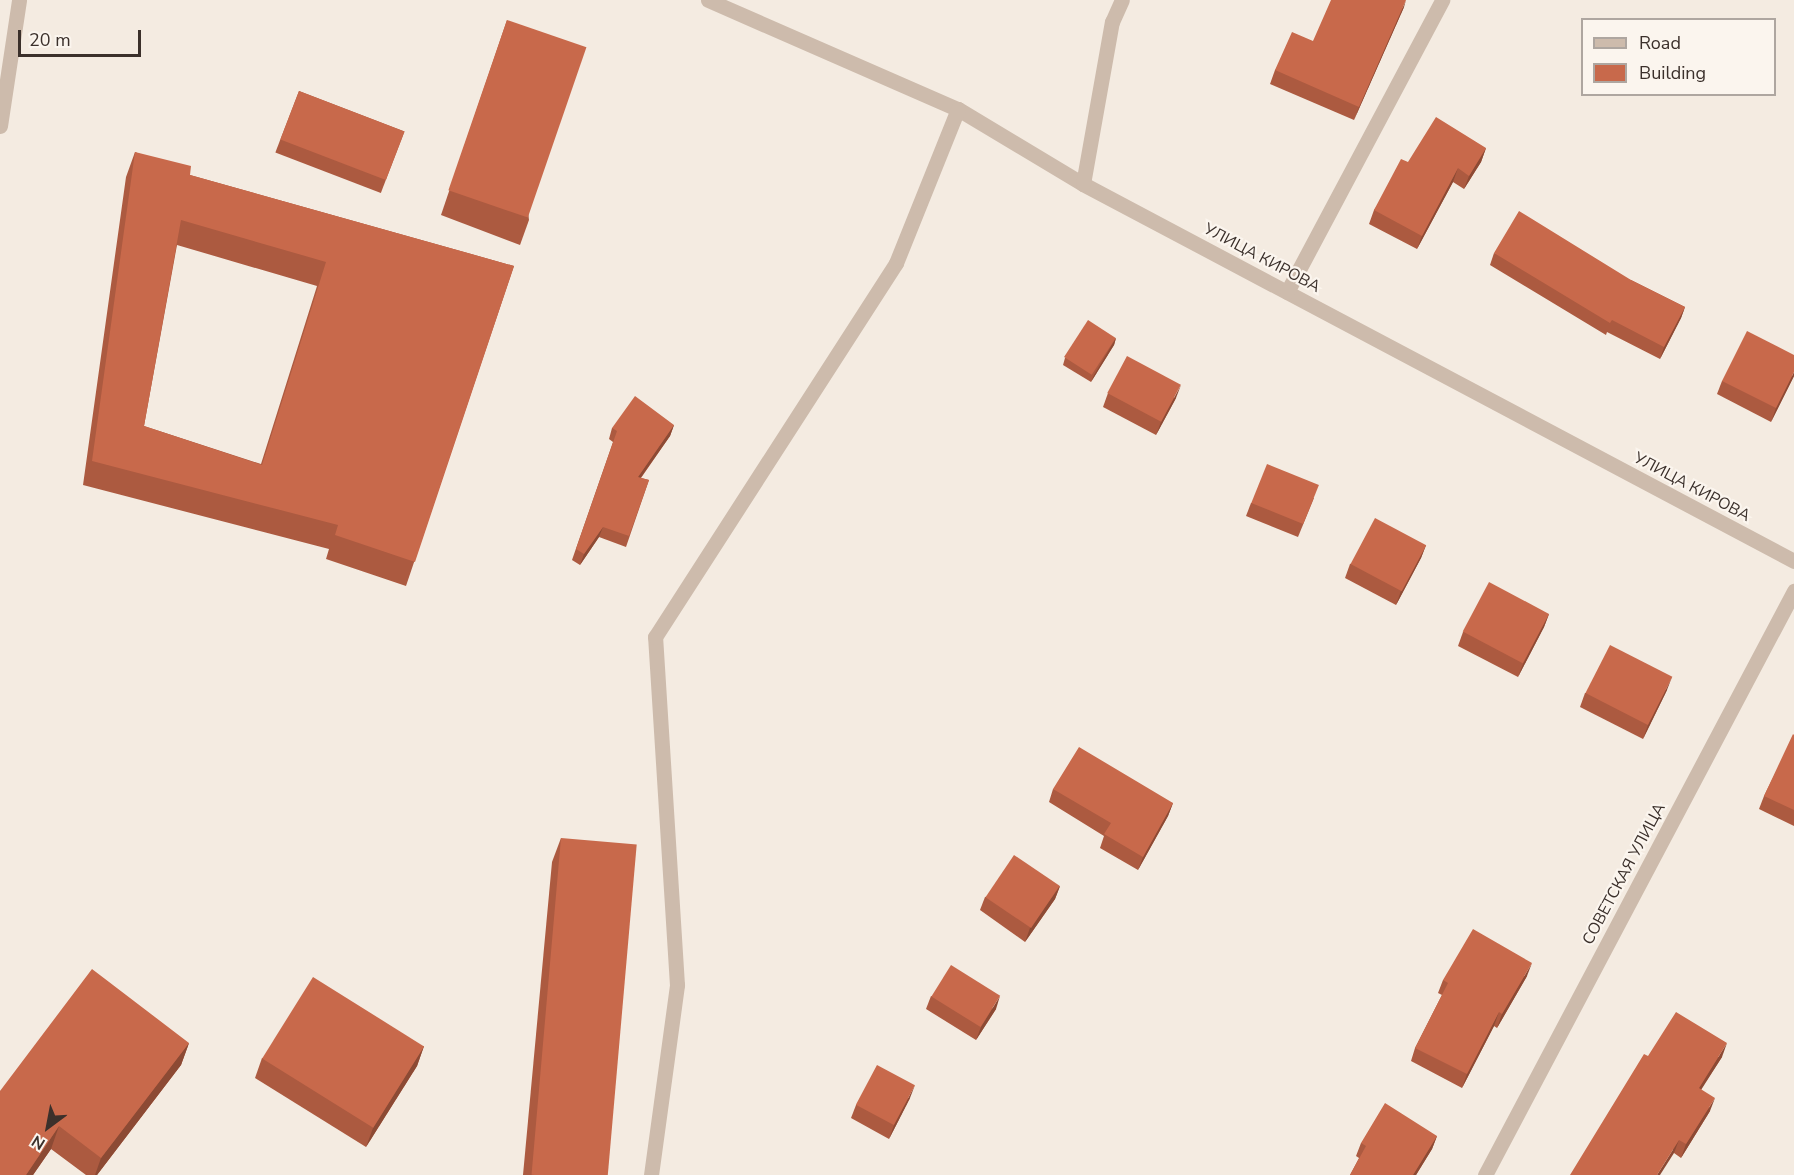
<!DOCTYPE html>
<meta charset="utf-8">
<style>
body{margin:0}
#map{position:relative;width:1794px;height:1175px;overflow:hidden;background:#f4ebe1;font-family:"Nunito Sans",sans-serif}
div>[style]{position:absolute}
.street>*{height:15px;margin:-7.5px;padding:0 7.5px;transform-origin:7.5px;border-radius:7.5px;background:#cdbbac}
.wall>*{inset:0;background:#ac5a40;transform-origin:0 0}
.shaded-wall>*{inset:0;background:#8c4a34}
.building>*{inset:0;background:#c8694b;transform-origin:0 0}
span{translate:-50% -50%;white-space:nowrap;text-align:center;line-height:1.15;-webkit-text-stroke:4.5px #fbf5ee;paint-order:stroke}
.street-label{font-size:16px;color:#3b302b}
.legend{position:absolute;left:1581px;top:18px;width:195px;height:78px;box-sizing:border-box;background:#fbf5ee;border:2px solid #aea6a0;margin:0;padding:8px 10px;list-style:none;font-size:18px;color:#3b302b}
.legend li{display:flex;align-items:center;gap:12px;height:30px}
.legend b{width:30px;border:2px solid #aea6a0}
.north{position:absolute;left:18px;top:1097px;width:60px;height:60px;-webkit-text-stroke:4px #fbf5ee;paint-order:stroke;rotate:212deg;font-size:16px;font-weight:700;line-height:24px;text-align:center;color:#3b302b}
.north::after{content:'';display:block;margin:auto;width:21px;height:27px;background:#3b302b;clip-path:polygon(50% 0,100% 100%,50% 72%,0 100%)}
.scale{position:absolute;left:18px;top:30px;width:123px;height:27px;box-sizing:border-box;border:3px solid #3b302b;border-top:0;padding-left:8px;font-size:18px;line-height:21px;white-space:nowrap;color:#3b302b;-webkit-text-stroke:4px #fbf5ee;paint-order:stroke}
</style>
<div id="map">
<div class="street">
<div style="left:708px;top:0;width:273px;rotate:23.6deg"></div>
<div style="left:958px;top:109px;width:146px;rotate:31deg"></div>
<div style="left:1083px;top:184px;width:805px;rotate:27.93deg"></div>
<div style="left:0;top:126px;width:127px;rotate:-81.4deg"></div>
<div style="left:1083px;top:184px;width:165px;rotate:-79.9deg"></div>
<div style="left:1112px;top:22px;width:24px;rotate:-66deg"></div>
<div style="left:1287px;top:292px;width:331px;rotate:-62deg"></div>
<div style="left:651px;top:1175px;width:192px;rotate:-82.2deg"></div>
<div style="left:677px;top:985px;width:349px;rotate:-93.6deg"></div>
<div style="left:655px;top:637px;width:445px;rotate:-57.2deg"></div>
<div style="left:896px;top:263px;width:166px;rotate:-68.1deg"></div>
<div style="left:1485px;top:1175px;width:661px;rotate:-62.12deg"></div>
</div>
<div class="wall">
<div style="clip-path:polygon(1404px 7px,1354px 120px,1270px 84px,1275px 70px,1313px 41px)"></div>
<div style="clip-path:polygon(507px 20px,529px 220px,520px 245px,441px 215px)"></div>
<div style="left:299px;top:91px;width:113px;height:66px;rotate:21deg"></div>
<div style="clip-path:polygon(1486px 148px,1481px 162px,1464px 189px,1453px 182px,1417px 249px,1369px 224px,1374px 210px,1408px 162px)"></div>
<div style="clip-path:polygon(evenodd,135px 152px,190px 175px,514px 266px,406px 586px,326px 559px,329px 549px,83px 485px,126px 177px,135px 152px,177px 245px,317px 286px,261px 464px,144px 426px,177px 245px)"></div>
<div style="clip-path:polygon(1494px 253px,1631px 280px,1685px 307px,1681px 318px,1660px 359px,1607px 332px,1606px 335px,1490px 265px)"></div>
<div style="clip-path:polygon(1116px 338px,1114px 345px,1091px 382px,1063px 365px,1065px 358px)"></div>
<div style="clip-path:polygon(1794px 376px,1771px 422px,1717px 394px,1722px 381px)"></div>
<div style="clip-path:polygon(1108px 393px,1176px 398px,1156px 435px,1103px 407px)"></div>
<div style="clip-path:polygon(674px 425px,670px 436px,641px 478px,649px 480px,626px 547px,599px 537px,580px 565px,572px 560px,613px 442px,609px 439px,612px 428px)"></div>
<div style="clip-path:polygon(1314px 498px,1298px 537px,1246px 516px,1251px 503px)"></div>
<div style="clip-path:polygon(1426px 545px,1421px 558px,1396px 605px,1345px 578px,1350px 564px)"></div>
<div style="clip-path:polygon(1549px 614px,1544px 627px,1518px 677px,1458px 646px,1463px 632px)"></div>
<div style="clip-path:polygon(1667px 690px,1643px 739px,1580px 707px,1585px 693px)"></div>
<div style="clip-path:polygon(1794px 735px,1794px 826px,1759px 809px,1764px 796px)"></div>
<div style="clip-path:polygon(1053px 789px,1173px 803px,1168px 816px,1138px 870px,1100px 848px,1104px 836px,1049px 802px)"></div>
<div style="clip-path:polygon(561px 838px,606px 1175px,523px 1175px,552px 862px)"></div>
<div style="clip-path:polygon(1060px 886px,1055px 899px,1025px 942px,980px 910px,985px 897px)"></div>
<div style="clip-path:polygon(1527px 976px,1497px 1028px,1494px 1026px,1462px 1088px,1411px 1061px,1415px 1048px,1442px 995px,1438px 993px,1443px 980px)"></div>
<div style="clip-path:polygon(931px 996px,996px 1009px,976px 1040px,926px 1009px)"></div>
<div style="clip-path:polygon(189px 1043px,181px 1065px,97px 1175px,86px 1175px,51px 1149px,33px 1175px,0 1175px,0 1091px)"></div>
<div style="clip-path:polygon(424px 1046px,417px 1066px,366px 1147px,255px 1078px,262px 1058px)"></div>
<div style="clip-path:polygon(1648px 1056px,1722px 1057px,1701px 1089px,1710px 1111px,1681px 1158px,1674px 1153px)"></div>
<div style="clip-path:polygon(910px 1098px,889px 1139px,851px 1118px,856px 1105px)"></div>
<div style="clip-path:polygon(1437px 1136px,1432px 1149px,1416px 1175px,1350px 1175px,1359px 1158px,1356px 1156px,1361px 1143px)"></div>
</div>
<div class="shaded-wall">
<div style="clip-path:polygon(1406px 0,1404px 7px,1354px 120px,1359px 107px)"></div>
<div style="clip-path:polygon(1486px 148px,1481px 162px,1464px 189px,1469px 176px)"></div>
<div style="clip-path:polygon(1458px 168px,1453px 182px,1417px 249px,1422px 236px)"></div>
<div style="clip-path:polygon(1685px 307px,1681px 318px,1660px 359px,1664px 347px)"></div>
<div style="clip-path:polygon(1116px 338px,1114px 345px,1091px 382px,1094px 375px)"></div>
<div style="clip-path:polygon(1794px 372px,1794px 376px,1771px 422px,1776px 408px)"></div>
<div style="clip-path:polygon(1181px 385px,1176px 398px,1156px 435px,1161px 422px)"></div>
<div style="clip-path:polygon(674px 425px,670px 436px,634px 487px,638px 477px)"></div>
<div style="clip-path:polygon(603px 527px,599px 537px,580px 565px,584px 554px)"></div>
<div style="clip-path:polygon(1426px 545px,1421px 558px,1396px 605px,1401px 591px)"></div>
<div style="clip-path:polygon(1549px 614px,1544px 627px,1518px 677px,1523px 664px)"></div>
<div style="clip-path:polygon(1672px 677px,1667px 690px,1643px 739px,1648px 725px)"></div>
<div style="clip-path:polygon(1173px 803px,1168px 816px,1138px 870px,1143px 857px)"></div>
<div style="clip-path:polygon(1060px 886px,1055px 899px,1025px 942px,1030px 928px)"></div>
<div style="clip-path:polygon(1532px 963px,1527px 976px,1497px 1028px,1502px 1014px)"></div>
<div style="clip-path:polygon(1000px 996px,996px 1009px,976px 1040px,981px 1027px)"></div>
<div style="clip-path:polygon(1499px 1012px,1494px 1026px,1462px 1088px,1467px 1074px)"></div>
<div style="clip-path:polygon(189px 1043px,181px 1065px,97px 1175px,95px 1175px,101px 1158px)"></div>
<div style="clip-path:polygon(1727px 1043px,1722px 1057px,1694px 1101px,1699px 1088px)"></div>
<div style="clip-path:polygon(424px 1046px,417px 1066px,366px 1147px,373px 1128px)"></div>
<div style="clip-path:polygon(915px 1085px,910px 1098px,889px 1139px,894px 1125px)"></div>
<div style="clip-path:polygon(1715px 1098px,1710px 1111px,1681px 1158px,1686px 1144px)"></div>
<div style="clip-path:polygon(59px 1126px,51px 1149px,33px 1175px,26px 1175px)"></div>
<div style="clip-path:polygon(1437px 1136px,1432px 1149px,1416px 1175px,1413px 1175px)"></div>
<div style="clip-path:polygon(1679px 1140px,1674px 1153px,1660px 1175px,1657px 1175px)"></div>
</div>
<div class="building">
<div style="clip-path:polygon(1331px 0,1406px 0,1359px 107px,1275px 70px,1292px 32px,1313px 41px)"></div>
<div style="left:507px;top:20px;width:84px;height:180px;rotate:19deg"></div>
<div style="left:299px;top:91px;width:113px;height:52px;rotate:21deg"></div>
<div style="clip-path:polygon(1436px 117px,1486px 148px,1469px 176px,1458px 168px,1422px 236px,1374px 210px,1401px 159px,1408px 162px)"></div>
<div style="clip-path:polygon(evenodd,135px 152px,191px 166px,190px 175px,514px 266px,415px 562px,335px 535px,338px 525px,92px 461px,135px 152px,181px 220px,326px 262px,262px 465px,144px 426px,181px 220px)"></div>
<div style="clip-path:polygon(1519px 211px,1631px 280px,1685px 307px,1664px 347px,1612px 320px,1610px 323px,1494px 253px)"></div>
<div style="left:1088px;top:320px;width:33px;height:44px;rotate:33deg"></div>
<div style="clip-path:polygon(1747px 331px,1794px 355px,1794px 372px,1776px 408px,1722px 381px)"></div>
<div style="left:1127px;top:356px;width:61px;height:42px;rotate:28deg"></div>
<div style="clip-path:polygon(635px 396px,674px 425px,638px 477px,649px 480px,629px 536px,603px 527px,584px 554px,576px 549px,617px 431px,612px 428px)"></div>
<div style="left:1267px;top:464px;width:56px;height:42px;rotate:22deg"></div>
<div style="left:1375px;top:518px;width:58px;height:52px;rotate:28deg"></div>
<div style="left:1489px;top:582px;width:68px;height:56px;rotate:28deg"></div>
<div style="left:1610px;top:645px;width:70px;height:54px;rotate:27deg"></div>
<div style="clip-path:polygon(1793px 734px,1794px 735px,1794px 810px,1764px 796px)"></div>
<div style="clip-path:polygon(1079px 747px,1173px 803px,1143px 857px,1104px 834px,1111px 823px,1053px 789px)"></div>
<div style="left:561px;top:838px;width:76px;height:338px;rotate:5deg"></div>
<div style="left:1014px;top:855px;width:55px;height:51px;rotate:34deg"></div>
<div style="clip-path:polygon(1473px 929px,1532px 963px,1502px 1014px,1499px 1012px,1467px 1074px,1415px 1048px,1448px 983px,1443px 980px)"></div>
<div style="left:951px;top:965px;width:58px;height:37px;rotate:32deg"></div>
<div style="clip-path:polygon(92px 969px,189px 1043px,101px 1158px,59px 1126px,26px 1175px,0 1175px,0 1091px)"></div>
<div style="left:313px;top:977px;width:131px;height:96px;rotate:32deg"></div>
<div style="clip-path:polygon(1676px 1012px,1727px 1043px,1699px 1088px,1715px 1098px,1686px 1144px,1679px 1140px,1657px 1175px,1570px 1175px,1644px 1054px,1648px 1056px)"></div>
<div style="left:877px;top:1065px;width:43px;height:45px;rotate:28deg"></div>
<div style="clip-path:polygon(1385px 1103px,1437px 1136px,1413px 1175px,1350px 1175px,1366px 1146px,1361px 1143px)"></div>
</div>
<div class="street-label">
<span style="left:1262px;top:258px;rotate:28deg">УЛИЦА КИРОВА</span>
<span style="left:1692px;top:487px;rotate:28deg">УЛИЦА КИРОВА</span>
<span style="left:1624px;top:874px;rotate:-62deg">СОВЕТСКАЯ УЛИЦА</span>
</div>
<ul class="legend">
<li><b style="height:8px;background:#cdbbac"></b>Road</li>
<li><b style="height:16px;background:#c8694b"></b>Building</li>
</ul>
<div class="north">N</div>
<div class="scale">20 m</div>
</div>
